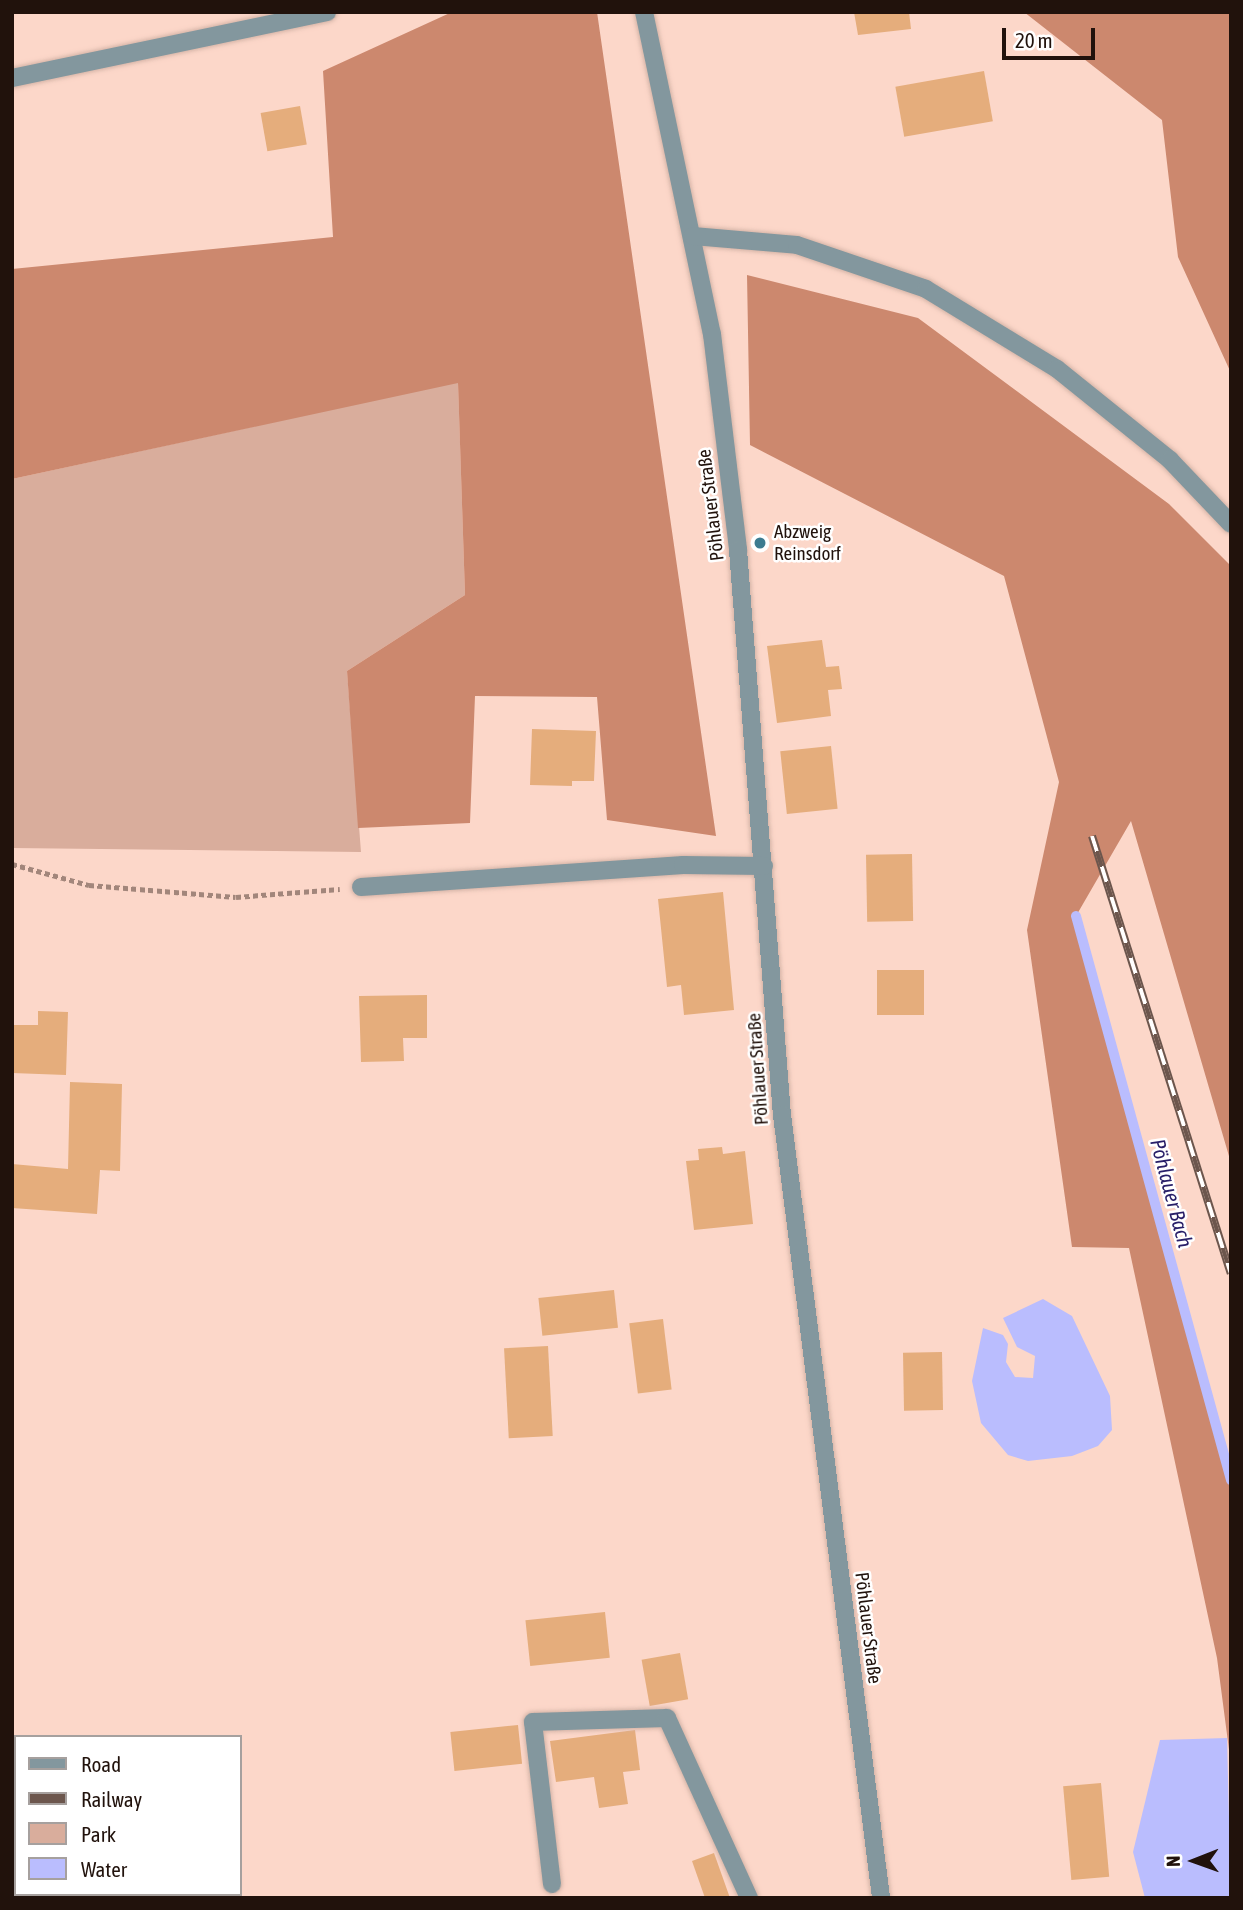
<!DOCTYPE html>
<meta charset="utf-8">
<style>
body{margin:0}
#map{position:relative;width:1243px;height:1910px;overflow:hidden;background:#fcd7c9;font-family:"Asap Condensed",sans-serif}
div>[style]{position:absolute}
.green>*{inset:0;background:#d9ad9c}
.forest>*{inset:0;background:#cc886e}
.water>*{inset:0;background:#babdfe}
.stream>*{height:10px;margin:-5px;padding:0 5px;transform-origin:5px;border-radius:5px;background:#babdfe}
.building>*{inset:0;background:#e5ad7c;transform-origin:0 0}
.path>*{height:4.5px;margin-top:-2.25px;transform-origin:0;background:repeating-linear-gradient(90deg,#a2867b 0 5px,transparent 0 8.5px)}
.roads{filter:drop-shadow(0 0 2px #d5b4a7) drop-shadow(0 0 2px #d5b4a7)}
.minor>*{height:18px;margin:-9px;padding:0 9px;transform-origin:9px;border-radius:9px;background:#83979e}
.rail>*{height:8px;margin-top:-4px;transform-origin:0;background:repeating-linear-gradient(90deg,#fff 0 16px,#6c564d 0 32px);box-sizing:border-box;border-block:2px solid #6c564d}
.dots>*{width:19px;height:19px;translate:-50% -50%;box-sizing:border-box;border:4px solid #fff;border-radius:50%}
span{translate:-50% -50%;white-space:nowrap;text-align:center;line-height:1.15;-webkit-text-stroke:5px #fff;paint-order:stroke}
.street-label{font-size:19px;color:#21120c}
.poi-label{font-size:19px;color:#21120c}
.left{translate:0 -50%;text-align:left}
.water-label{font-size:21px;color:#281f68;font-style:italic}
.frame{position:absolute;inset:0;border:14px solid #21120c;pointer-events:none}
.legend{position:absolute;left:14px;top:1735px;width:228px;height:161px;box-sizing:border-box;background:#fff;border:2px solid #a6a09e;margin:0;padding:9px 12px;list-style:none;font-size:21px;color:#21120c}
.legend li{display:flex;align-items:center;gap:14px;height:35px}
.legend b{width:35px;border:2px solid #a6a09e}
.north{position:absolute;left:1159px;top:1826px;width:70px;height:70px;-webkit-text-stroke:5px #fff;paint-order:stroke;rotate:269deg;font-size:19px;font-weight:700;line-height:28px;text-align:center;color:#21120c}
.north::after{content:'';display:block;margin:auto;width:24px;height:32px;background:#21120c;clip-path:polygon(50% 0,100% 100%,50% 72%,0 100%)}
.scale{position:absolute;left:1002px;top:28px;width:93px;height:32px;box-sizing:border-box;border:4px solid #21120c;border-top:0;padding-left:9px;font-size:21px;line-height:24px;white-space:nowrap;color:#21120c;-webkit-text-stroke:5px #fff;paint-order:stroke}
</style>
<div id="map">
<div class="green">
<div style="clip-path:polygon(458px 382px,465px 595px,347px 671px,361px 852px,12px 848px,12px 479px)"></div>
</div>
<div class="forest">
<div style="clip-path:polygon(452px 12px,597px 12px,716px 836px,607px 820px,597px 697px,475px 696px,470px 823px,358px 828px,347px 671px,465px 595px,458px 383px,12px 479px,12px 269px,333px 237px,323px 71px)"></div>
<div style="clip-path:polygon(1024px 12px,1231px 12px,1231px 373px,1178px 257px,1162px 120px)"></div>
<div style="clip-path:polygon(747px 275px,918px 318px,1169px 504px,1231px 566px,1231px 1163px,1131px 821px,1076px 916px,1231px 1480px,1231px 1765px,1217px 1658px,1129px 1248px,1072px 1247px,1027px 930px,1059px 782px,1004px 576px,750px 445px)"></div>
</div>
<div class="water">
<div style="clip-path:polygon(1043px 1299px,1072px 1316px,1110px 1396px,1112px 1430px,1098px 1446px,1072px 1456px,1028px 1461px,1008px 1455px,981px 1423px,972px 1381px,983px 1328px,1003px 1335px,1008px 1344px,1006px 1362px,1015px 1377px,1033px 1378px,1035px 1356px,1017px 1347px,1003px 1318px)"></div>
<div style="clip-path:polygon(1227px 1738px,1231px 1898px,1145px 1898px,1133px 1852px,1160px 1740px)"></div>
</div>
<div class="stream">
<div style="left:1076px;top:916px;width:585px;rotate:74.63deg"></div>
</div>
<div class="building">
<div style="clip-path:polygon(854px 12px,909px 12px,911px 29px,858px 35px)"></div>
<div style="left:984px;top:71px;width:51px;height:90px;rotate:80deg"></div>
<div style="left:300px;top:106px;width:39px;height:40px;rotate:80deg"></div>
<div style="clip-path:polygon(822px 640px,826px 667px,839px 666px,842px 689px,828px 690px,831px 716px,777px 723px,767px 646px)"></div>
<div style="clip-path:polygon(532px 729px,596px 731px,594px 781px,572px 781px,572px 786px,530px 785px)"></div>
<div style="left:831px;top:746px;width:63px;height:51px;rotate:84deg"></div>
<div style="left:912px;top:854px;width:67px;height:46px;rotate:89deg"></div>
<div style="clip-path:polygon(723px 892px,734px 1010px,684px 1015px,681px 985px,667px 987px,658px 899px)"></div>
<div style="left:877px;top:970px;width:47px;height:45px"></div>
<div style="clip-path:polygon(427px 995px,427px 1038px,403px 1038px,404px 1061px,361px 1062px,359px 996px)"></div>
<div style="clip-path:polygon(38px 1011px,68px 1012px,66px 1075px,12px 1073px,12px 1025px,38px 1025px)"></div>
<div style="clip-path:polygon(70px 1082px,122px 1084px,120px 1171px,100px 1170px,97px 1214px,12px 1208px,12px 1164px,68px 1169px)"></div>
<div style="clip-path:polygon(722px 1147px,723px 1154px,745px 1151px,753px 1224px,694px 1230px,686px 1161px,699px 1160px,698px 1149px)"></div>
<div style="left:614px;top:1290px;width:38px;height:76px;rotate:84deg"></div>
<div style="left:663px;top:1319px;width:71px;height:34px;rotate:83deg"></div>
<div style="left:548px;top:1346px;width:90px;height:44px;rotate:87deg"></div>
<div style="left:942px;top:1352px;width:58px;height:39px;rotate:89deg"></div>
<div style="left:605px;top:1612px;width:46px;height:80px;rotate:84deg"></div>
<div style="left:680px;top:1653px;width:47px;height:39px;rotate:80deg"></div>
<div style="left:518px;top:1725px;width:39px;height:68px;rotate:84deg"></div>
<div style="clip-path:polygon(635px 1730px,640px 1770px,623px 1772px,628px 1804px,599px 1808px,594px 1777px,556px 1782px,550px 1741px)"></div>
<div style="left:1101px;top:1783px;width:94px;height:38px;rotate:85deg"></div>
<div style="clip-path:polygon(714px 1853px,730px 1898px,705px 1898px,692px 1861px)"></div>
</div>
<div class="path">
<div style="left:12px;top:864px;width:80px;rotate:15.3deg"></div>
<div style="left:89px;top:885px;width:147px;rotate:4.7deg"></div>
<div style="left:236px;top:897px;width:104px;rotate:-4.4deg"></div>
<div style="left:12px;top:1889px;width:4px;rotate:14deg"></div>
<div style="left:39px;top:1894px;width:17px;rotate:13deg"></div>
</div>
<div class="roads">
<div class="minor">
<div style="left:644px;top:12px;width:329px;rotate:78.1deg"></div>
<div style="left:712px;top:334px;width:218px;rotate:83.1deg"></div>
<div style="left:738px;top:550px;width:567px;rotate:85.55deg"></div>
<div style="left:782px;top:1115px;width:789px;rotate:82.79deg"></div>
<div style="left:12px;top:78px;width:322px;rotate:-11.8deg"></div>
<div style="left:693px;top:236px;width:104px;rotate:4.9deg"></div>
<div style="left:797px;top:245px;width:136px;rotate:18.8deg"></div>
<div style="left:926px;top:289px;width:153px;rotate:31.4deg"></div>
<div style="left:1057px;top:369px;width:145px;rotate:38.8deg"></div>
<div style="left:1170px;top:460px;width:88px;rotate:46.4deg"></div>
<div style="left:361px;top:887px;width:323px;rotate:-3.9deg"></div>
<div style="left:683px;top:865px;width:81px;rotate:0.7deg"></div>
<div style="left:552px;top:1884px;width:163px;rotate:-96.7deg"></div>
<div style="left:533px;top:1722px;width:134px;rotate:-1.7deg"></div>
<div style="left:667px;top:1718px;width:198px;rotate:65.5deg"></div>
</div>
</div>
<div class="rail">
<div style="left:1092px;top:836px;width:459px;rotate:72.4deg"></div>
</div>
<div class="dots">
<div style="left:760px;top:543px;background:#3c7b90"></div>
</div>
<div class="street-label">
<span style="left:711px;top:505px;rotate:-97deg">Pöhlauer Straße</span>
<span style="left:758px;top:1069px;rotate:-94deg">Pöhlauer Straße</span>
<span style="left:868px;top:1628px;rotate:83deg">Pöhlauer Straße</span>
</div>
<div class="poi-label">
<span class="left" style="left:774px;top:543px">Abzweig<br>Reinsdorf</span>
</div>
<div class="water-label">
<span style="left:1172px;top:1193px;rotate:75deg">Pöhlauer Bach</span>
</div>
<div class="frame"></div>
<ul class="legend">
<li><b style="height:9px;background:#83979e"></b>Road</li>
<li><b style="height:9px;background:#6c564d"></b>Railway</li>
<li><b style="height:19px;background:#d9ad9c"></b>Park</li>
<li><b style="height:19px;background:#babdfe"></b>Water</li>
</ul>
<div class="north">N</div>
<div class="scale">20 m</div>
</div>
